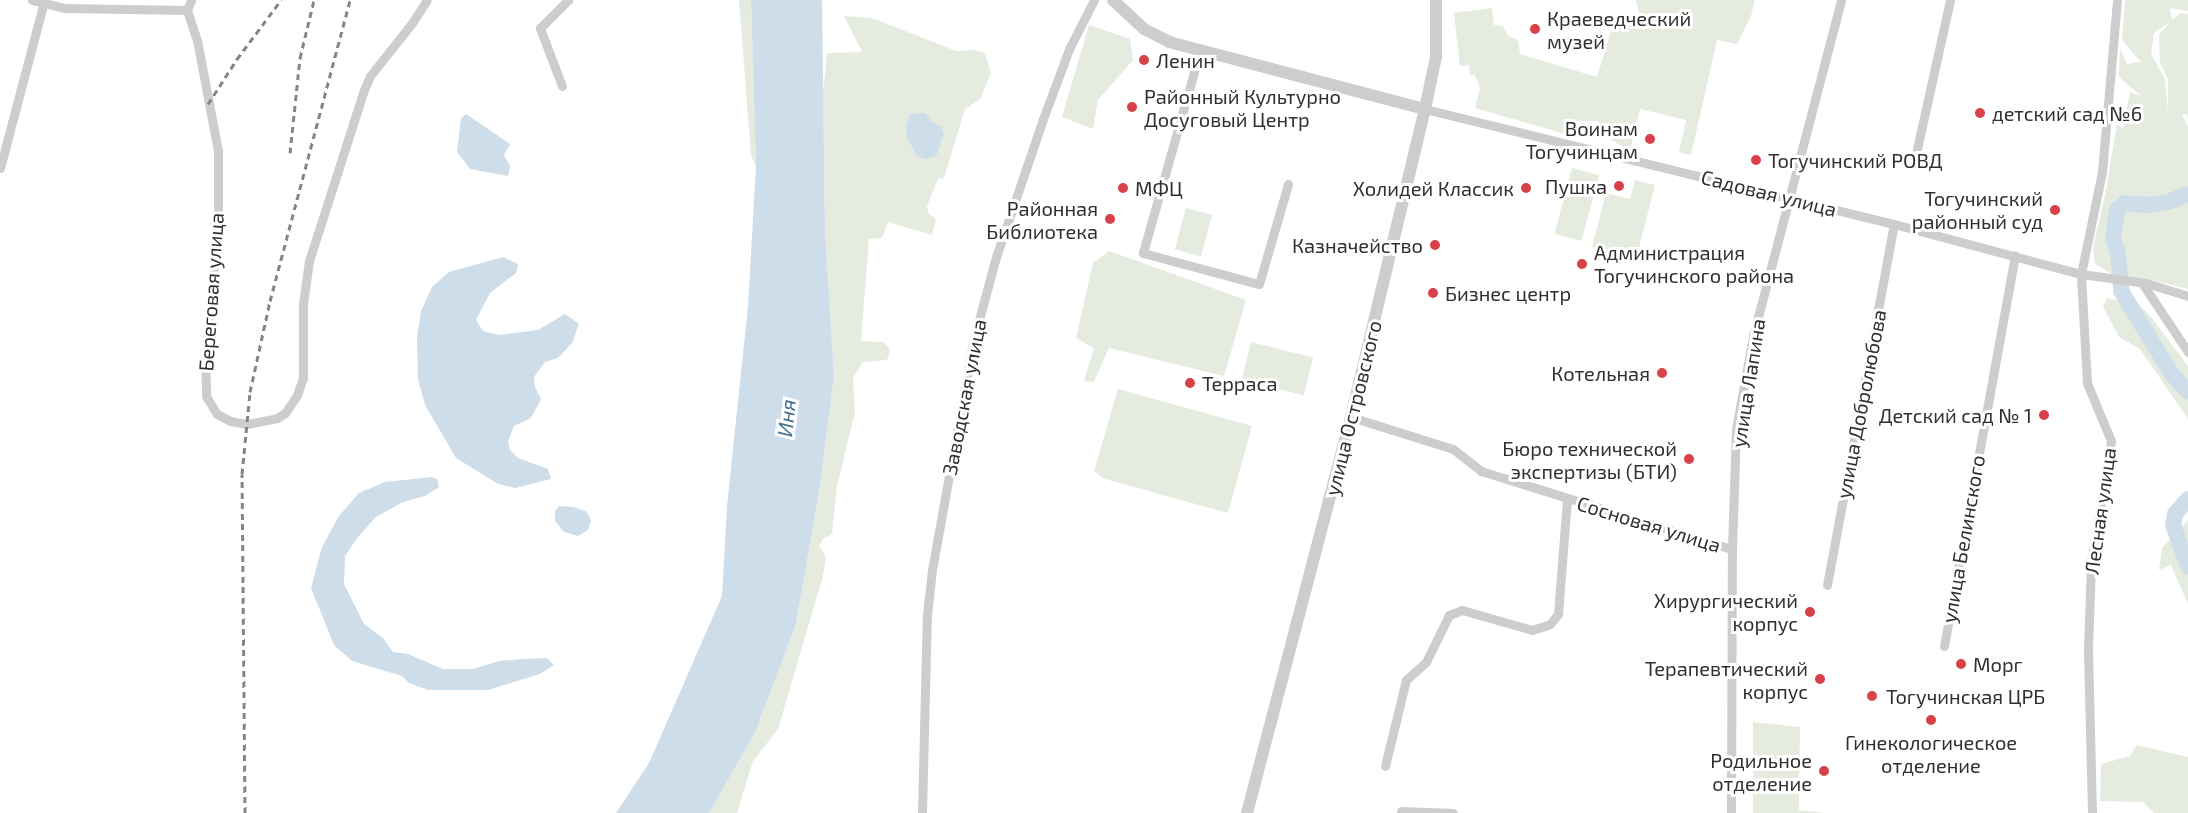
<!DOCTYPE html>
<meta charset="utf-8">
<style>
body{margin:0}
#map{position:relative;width:2188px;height:813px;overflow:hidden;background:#fff;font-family:"Exo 2",sans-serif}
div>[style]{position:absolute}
.green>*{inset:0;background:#e5ebdf;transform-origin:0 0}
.water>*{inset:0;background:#cddeea}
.river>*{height:16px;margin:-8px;padding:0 8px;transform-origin:8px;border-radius:8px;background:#cddeea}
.minor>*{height:9px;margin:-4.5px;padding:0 4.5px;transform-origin:4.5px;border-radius:4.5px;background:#cdcdcd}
.tertiary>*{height:12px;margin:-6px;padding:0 6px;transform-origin:6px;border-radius:6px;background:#cdcdcd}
.rail>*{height:3px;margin-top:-1.5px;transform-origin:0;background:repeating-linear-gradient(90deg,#858585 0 6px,transparent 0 10.5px)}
.dots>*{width:16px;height:16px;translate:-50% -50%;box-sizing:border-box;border:3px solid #fff;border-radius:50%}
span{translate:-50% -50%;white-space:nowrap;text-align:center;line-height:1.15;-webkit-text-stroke:6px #fff;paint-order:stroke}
.poi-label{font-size:20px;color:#303030}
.left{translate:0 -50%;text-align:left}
.right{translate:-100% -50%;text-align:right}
.street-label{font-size:20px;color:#303030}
.water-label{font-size:21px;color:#436e8c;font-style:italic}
</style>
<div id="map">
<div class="green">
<div style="clip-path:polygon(739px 0,751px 0,756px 166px,751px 155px)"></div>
<div style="clip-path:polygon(1636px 0,1755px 0,1751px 16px,1737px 44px,1717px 40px,1691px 155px,1679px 152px,1686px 120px,1640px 109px,1630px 151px,1605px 136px,1598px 121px,1573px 121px,1569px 135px,1475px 108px,1480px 88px,1475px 75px,1470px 75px,1469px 65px,1460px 66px,1454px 13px,1492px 8px,1494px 25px,1503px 26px,1508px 36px,1518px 40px,1520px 54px,1597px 77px,1612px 28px,1641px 22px)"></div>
<div style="clip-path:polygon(evenodd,2125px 0,2188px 0,2188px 11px,2170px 8px,2172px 20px,2180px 13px,2188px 14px,2188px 120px,2187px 114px,2182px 114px,2188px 127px,2188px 289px,2152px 280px,2112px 274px,2095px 264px,2093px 248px,2105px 195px,2117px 124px,2123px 129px,2130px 92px,2141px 96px,2119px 77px,2120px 48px,2127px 64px,2141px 62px,2122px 40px,2125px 0,2171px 21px,2159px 35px,2160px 62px,2168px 79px,2168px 111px,2165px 79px,2151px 54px,2154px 33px,2171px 21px)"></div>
<div style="clip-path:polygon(844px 16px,872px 18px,956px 51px,975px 50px,985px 53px,991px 73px,980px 99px,965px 109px,944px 178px,938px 179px,927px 206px,928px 213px,936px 219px,932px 235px,888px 222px,882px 238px,869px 239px,861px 341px,884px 342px,890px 350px,887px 360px,863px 362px,853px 378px,855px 412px,837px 486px,832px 534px,823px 539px,819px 546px,826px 557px,823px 576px,778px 729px,753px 761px,737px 813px,709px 813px,755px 733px,796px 624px,820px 486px,834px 376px,825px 230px,823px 93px,827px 53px,862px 52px)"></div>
<div style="clip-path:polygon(1089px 25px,1130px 39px,1133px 60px,1098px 100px,1093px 129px,1062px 117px)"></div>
<div style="left:1572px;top:168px;width:28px;height:68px;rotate:15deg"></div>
<div style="clip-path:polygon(1635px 180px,1655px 185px,1636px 259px,1592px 247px,1606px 193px,1630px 199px)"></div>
<div style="left:1186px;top:208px;width:27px;height:43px;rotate:15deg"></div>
<div style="clip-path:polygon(1109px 251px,1246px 300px,1224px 376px,1109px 348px,1094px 382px,1084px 381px,1094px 348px,1076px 338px,1093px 263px)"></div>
<div style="clip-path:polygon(2107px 298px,2140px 306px,2152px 318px,2188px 366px,2188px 419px,2140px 349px,2119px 337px,2103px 306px)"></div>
<div style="left:1251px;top:342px;width:64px;height:39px;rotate:14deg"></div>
<div style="clip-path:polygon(1118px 389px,1252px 426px,1228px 513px,1105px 479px,1094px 471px)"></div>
<div style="clip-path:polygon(2188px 520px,2188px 604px,2171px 565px,2159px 570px,2162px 548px)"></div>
<div style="clip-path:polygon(1753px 722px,1800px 727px,1799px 810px,1826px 813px,1753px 813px)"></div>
<div style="clip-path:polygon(2137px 745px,2188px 757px,2188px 813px,2154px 813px,2143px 802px,2100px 801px,2101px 764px,2130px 756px)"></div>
</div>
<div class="water">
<div style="clip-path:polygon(751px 0,822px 0,825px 230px,834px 376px,820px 486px,796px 624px,755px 733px,709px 813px,616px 813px,649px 763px,722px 596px,727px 506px,748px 306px,756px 166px)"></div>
<div style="clip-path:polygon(925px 113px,932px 122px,941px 126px,944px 134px,936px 156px,925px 159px,916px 155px,907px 137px,906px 126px,910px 114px)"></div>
<div style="clip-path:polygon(466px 114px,510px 144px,504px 155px,510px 166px,508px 176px,470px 169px,457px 152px,461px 118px)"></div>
<div style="clip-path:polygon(503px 257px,518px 264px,516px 273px,490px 293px,476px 320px,483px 331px,499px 335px,538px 330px,565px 314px,579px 324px,572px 343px,558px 358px,545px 362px,534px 377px,535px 387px,541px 399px,531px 418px,514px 426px,508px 442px,510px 450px,518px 458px,548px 469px,551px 479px,515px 488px,498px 484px,456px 458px,425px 405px,418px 379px,417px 337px,421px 311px,432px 287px,449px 272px)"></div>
<div style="clip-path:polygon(432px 477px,437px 479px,439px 487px,425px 496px,403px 502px,376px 517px,358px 537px,345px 556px,344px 584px,364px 624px,383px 638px,393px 652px,408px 654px,443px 669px,473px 669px,499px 661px,523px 659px,547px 658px,554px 665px,540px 674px,488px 690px,428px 690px,409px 683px,402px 676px,352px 661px,334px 645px,311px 588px,322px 547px,339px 516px,359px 493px,385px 482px)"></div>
<div style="clip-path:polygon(559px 506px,574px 507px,587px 512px,591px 520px,588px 530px,578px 536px,564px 532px,555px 521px,555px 511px)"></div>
</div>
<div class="river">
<div style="left:2188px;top:194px;width:22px;rotate:158deg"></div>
<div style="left:2168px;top:202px;width:22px;rotate:172deg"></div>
<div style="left:2146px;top:205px;width:21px;rotate:-175deg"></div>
<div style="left:2125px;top:203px;width:11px;rotate:139deg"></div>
<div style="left:2117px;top:210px;width:28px;rotate:98deg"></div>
<div style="left:2113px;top:238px;width:16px;rotate:72deg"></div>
<div style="left:2118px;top:253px;width:38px;rotate:85deg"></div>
<div style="left:2121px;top:291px;width:96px;rotate:58.6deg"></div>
<div style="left:2171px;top:373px;width:25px;rotate:48deg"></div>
<div style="left:2188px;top:499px;width:20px;rotate:131deg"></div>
<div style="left:2175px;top:514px;width:11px;rotate:100deg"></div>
<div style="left:2173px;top:525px;width:44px;rotate:69.9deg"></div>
</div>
<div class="minor">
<div style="left:32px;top:0;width:34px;rotate:14deg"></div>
<div style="left:65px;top:8px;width:122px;rotate:0.9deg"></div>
<div style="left:187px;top:10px;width:11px;rotate:-68deg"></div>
<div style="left:187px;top:10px;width:32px;rotate:72deg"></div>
<div style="left:197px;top:40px;width:113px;rotate:79.3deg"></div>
<div style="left:218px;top:151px;width:71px;rotate:90deg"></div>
<div style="left:218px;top:222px;width:139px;rotate:95.4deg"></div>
<div style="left:205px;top:360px;width:36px;rotate:88deg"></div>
<div style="left:206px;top:396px;width:21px;rotate:59deg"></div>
<div style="left:217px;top:414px;width:15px;rotate:28deg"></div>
<div style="left:230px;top:421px;width:17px;rotate:10deg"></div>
<div style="left:247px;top:424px;width:31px;rotate:-11deg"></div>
<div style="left:277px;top:418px;width:9px;rotate:-32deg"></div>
<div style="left:285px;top:413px;width:22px;rotate:-56deg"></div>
<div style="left:297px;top:395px;width:18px;rotate:-71deg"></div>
<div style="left:303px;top:378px;width:74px;rotate:-90deg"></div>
<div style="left:303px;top:304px;width:43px;rotate:-82.1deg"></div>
<div style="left:309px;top:261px;width:180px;rotate:-72.2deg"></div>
<div style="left:364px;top:90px;width:15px;rotate:-67deg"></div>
<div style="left:370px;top:76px;width:68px;rotate:-51.6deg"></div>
<div style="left:412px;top:23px;width:27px;rotate:-57deg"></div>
<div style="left:1200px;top:51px;width:210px;rotate:105.8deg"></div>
<div style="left:1143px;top:253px;width:120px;rotate:15deg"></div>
<div style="left:1259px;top:284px;width:104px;rotate:-73.8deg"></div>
<div style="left:562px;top:86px;width:62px;rotate:-110.8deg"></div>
<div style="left:540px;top:28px;width:40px;rotate:-45deg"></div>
<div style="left:1425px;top:109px;width:483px;rotate:13.8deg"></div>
<div style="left:1894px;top:224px;width:194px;rotate:15deg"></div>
<div style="left:2081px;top:274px;width:66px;rotate:7.9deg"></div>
<div style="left:2146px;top:283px;width:44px;rotate:17.2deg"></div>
<div style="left:1915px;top:158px;width:162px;rotate:-77.5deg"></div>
<div style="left:0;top:168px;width:169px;rotate:-75.2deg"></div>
<div style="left:2142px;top:283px;width:83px;rotate:56.3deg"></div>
<div style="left:1351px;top:417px;width:107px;rotate:17.4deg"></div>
<div style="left:1453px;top:449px;width:36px;rotate:38deg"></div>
<div style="left:1481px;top:471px;width:263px;rotate:17.3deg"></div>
<div style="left:1827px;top:585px;width:367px;rotate:-79.5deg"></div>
<div style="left:1944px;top:646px;width:397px;rotate:-79.7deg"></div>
<div style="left:1385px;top:766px;width:89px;rotate:-76.3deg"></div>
<div style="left:1406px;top:680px;width:27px;rotate:-42deg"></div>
<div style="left:1426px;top:662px;width:52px;rotate:-63.9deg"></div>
<div style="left:1449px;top:615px;width:14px;rotate:-21deg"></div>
<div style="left:1462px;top:610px;width:73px;rotate:15.9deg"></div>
<div style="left:1532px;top:630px;width:19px;rotate:-18deg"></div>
<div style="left:1550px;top:624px;width:13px;rotate:-51deg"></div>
<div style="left:1558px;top:614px;width:115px;rotate:-85.5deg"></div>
<div style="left:1401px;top:811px;width:52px;rotate:2.2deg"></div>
<div style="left:922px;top:813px;width:198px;rotate:-88.6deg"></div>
<div style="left:927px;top:615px;width:45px;rotate:-83.7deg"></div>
<div style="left:932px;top:570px;width:232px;rotate:-79.8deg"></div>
<div style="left:973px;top:342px;width:88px;rotate:-74.9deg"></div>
<div style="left:996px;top:257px;width:146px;rotate:-71.2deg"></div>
<div style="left:1043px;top:119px;width:75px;rotate:-69.6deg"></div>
<div style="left:1069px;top:49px;width:55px;rotate:-63deg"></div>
<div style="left:1731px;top:813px;width:264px;rotate:-89.8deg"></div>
<div style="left:1732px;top:549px;width:120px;rotate:-88.1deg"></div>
<div style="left:1736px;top:429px;width:95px;rotate:-79.6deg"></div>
<div style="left:1753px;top:336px;width:347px;rotate:-75.3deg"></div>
<div style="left:2092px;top:813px;width:164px;rotate:-91.4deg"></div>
<div style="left:2088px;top:649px;width:87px;rotate:-88deg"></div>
<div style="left:2091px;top:562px;width:123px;rotate:-80.6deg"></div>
<div style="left:2111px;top:441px;width:63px;rotate:-112.5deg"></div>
<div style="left:2087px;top:383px;width:109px;rotate:-93.2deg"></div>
<div style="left:2081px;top:274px;width:104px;rotate:-78.4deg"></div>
<div style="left:2102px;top:172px;width:173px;rotate:-85deg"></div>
</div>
<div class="tertiary">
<div style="left:1113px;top:0;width:42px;rotate:43.1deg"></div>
<div style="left:1144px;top:29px;width:28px;rotate:27deg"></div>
<div style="left:1169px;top:42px;width:265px;rotate:14.7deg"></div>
<div style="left:1247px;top:813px;width:409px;rotate:-75.3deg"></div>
<div style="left:1351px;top:417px;width:317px;rotate:-76.5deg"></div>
<div style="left:1425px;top:109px;width:53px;rotate:-78.1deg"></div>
<div style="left:1436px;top:57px;width:57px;rotate:-90deg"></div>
</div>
<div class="rail">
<div style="left:208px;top:104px;width:54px;rotate:-57.2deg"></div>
<div style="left:237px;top:59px;width:74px;rotate:-53.3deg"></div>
<div style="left:290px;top:153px;width:96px;rotate:-84deg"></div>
<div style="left:300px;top:58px;width:60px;rotate:-76.4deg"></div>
<div style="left:245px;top:813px;width:339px;rotate:-90.5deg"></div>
<div style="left:242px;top:474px;width:82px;rotate:-84.4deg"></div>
<div style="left:250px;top:392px;width:93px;rotate:-77.6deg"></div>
<div style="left:270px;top:301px;width:311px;rotate:-75.1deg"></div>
</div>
<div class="dots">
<div style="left:1535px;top:29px;background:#d84147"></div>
<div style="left:1144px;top:60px;background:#d84147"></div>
<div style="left:1132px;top:107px;background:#d84147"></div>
<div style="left:1980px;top:113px;background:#d84147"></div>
<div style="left:1650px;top:139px;background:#d84147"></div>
<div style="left:1756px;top:160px;background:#d84147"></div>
<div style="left:1619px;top:186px;background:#d84147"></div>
<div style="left:1123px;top:188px;background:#d84147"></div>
<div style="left:1526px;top:188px;background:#d84147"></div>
<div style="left:2055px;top:210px;background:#d84147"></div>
<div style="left:1110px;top:219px;background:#d84147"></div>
<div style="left:1435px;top:245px;background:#d84147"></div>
<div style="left:1582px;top:264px;background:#d84147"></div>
<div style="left:1433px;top:293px;background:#d84147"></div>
<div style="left:1662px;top:373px;background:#d84147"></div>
<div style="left:1190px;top:383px;background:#d84147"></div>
<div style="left:2044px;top:415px;background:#d84147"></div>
<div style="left:1689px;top:459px;background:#d84147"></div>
<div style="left:1810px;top:612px;background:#d84147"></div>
<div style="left:1961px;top:664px;background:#d84147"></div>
<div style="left:1820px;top:679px;background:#d84147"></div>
<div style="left:1872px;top:696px;background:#d84147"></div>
<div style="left:1931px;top:720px;background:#d84147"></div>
<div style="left:1824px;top:771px;background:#d84147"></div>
</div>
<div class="poi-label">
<span class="left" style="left:1547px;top:30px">Краеведческий<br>музей</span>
<span class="left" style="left:1156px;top:60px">Ленин</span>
<span class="left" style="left:1144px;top:108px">Районный Культурно<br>Досуговый Центр</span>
<span class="left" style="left:1992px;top:113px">детский сад №6</span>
<span class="right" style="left:1638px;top:140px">Воинам<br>Тогучинцам</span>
<span class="left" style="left:1768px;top:160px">Тогучинский РОВД</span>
<span class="right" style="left:1607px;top:186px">Пушка</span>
<span class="left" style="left:1135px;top:188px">МФЦ</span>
<span class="right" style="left:1514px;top:188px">Холидей Классик</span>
<span class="right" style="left:2043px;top:210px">Тогучинский<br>районный суд</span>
<span class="right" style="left:1098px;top:220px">Районная<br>Библиотека</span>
<span class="right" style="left:1423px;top:245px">Казначейство</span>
<span class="left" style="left:1594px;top:264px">Администрация<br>Тогучинского района</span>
<span class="left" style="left:1445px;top:293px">Бизнес центр</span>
<span class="right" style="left:1650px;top:373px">Котельная</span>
<span class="left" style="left:1202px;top:383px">Терраса</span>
<span class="right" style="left:2032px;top:415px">Детский сад № 1</span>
<span class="right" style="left:1677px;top:460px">Бюро технической<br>экспертизы (БТИ)</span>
<span class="right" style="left:1798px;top:612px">Хирургический<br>корпус</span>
<span class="left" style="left:1973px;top:664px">Морг</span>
<span class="right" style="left:1808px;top:680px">Терапевтический<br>корпус</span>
<span class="left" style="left:1886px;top:696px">Тогучинская ЦРБ</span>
<span style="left:1931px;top:754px">Гинекологическое<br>отделение</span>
<span class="right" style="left:1812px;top:772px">Родильное<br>отделение</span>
</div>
<div class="street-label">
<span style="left:1769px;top:193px;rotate:14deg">Садовая улица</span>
<span style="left:211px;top:292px;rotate:-86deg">Береговая улица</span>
<span style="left:1748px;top:383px;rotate:-81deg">улица Лапина</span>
<span style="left:964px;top:397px;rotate:-79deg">Заводская улица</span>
<span style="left:1861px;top:404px;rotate:-79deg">улица Добролюбова</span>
<span style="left:1353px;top:408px;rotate:-76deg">улица Островского</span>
<span style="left:2100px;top:511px;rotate:-82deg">Лесная улица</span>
<span style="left:1649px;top:524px;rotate:17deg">Сосновая улица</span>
<span style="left:1963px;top:539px;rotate:-80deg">улица Белинского</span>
</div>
<div class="water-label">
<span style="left:786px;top:418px;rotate:-84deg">Иня</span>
</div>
</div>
